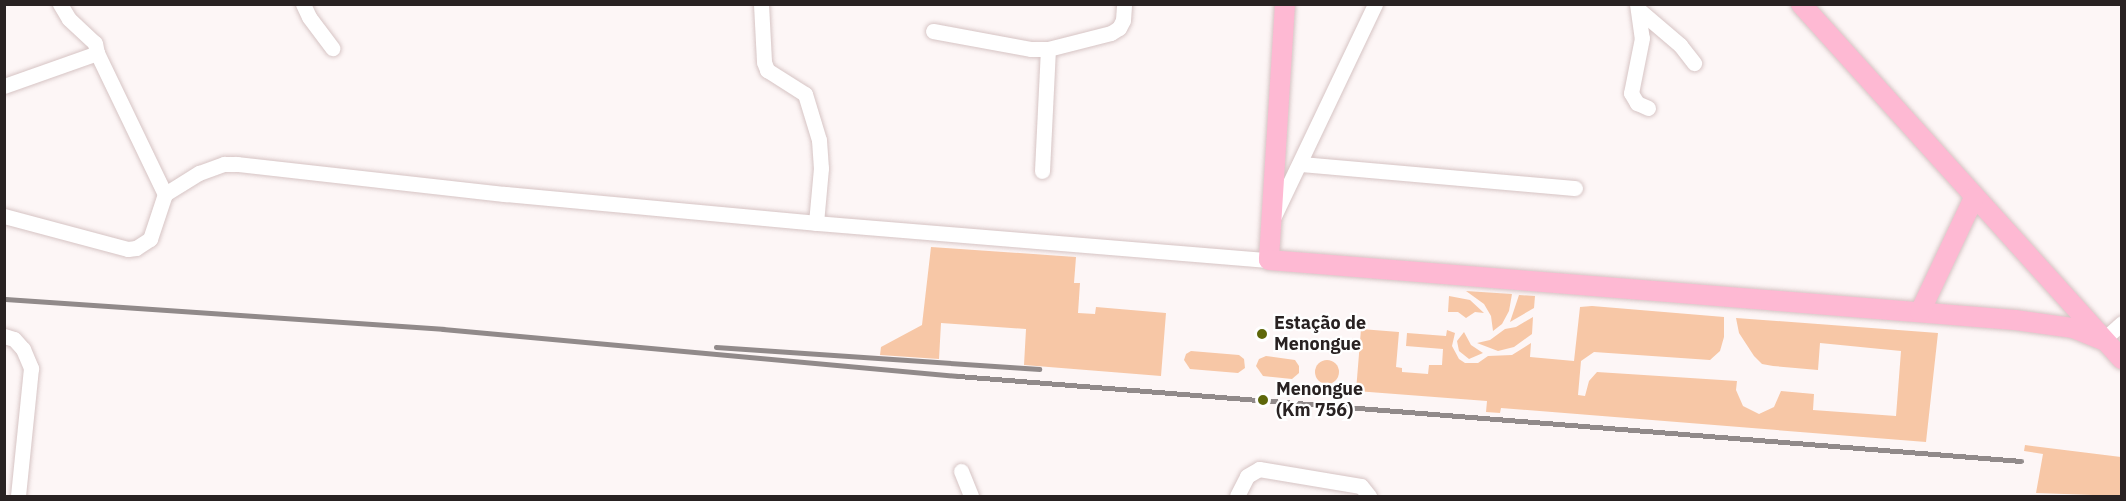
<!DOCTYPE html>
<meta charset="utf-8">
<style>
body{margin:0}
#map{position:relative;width:2126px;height:501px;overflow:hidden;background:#fdf6f6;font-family:"IBM Plex Sans",sans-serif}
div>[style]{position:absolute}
.green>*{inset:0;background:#f7c7a6}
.round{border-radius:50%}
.roads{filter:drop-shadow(0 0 2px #d6c4c4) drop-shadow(0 0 2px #d6c4c4)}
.minor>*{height:15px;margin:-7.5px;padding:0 7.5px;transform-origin:7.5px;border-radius:7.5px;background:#fff}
.major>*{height:20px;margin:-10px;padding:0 10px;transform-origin:10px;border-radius:10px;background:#feb9d3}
.rail>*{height:4.5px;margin:-2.25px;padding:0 2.25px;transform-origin:2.25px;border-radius:2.25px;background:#918a8a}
.dots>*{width:16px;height:16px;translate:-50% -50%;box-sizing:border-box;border:3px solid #fff;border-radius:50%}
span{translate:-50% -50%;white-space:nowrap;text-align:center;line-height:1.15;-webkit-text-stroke:4.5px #fff;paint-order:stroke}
.poi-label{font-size:18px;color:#292222;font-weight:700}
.left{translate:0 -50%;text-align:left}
.frame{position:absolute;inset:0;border:6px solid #292222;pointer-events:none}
</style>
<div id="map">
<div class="green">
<div style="clip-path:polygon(931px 247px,1076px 257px,1074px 283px,1080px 283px,1078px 313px,1095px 314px,1096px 307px,1166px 313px,1161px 376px,1024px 365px,1026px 329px,941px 323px,939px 359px,880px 355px,881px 347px,922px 325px)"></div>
<div style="clip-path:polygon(1466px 291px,1512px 294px,1509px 311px,1502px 324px,1493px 331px,1491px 316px,1484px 304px)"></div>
<div style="clip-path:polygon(1519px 295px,1535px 296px,1534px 308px,1510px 322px)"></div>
<div style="clip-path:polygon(1449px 296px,1470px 300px,1484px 313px,1475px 312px,1466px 318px,1458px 312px,1448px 312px)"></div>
<div style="clip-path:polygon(1592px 306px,1724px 317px,1724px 337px,1720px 351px,1710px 360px,1594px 352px,1581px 361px,1578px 395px,1585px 396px,1589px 381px,1597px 372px,1737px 381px,1736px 390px,1743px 406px,1759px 414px,1774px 407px,1781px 391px,1814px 394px,1813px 410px,1896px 416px,1901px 351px,1820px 343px,1818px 370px,1773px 366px,1762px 364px,1754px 356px,1739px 333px,1736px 318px,1938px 333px,1926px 442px,1501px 408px,1500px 413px,1486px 412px,1487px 401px,1356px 391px,1361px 329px,1399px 332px,1396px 367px,1402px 368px,1402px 372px,1428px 374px,1429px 365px,1442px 365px,1443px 349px,1406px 346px,1407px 333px,1446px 336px,1447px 330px,1455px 333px,1452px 346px,1459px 359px,1465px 363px,1478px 363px,1488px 356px,1512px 355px,1531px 343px,1530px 357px,1574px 361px,1580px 307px)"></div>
<div style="clip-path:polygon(1533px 317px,1532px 334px,1514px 347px,1498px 351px,1477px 343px,1490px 340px,1505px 329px,1516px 327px)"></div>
<div style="clip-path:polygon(1464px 332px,1471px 345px,1483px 353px,1469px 359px,1459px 351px,1457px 341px)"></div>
<div style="clip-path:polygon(1191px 351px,1239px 355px,1244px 359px,1245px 368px,1238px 373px,1190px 369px,1184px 360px,1186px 354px)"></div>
<div style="clip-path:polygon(1266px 356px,1295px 360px,1299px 366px,1299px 373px,1292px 379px,1263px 376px,1256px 366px,1259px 359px)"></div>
<div class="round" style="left:1315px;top:360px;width:24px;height:24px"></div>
<div style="clip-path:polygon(2025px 445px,2121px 457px,2121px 496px,2036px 493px,2043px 454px,2024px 451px)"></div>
</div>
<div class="roads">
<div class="minor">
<div style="left:60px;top:4px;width:17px;rotate:59deg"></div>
<div style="left:69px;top:19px;width:35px;rotate:43deg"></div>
<div style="left:95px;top:43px;width:10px;rotate:79deg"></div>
<div style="left:97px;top:53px;width:157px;rotate:64.3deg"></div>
<div style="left:303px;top:4px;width:14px;rotate:65deg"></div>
<div style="left:309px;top:17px;width:39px;rotate:53deg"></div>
<div style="left:761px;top:4px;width:58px;rotate:87deg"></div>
<div style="left:764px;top:62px;width:9px;rotate:69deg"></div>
<div style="left:767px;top:70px;width:45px;rotate:32.3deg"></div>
<div style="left:805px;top:94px;width:48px;rotate:73.1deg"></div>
<div style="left:819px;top:140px;width:28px;rotate:86deg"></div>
<div style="left:821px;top:168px;width:55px;rotate:95.2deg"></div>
<div style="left:1637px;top:4px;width:34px;rotate:82deg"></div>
<div style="left:1642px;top:38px;width:56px;rotate:101.3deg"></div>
<div style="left:1631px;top:93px;width:12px;rotate:59deg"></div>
<div style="left:1637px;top:103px;width:12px;rotate:24deg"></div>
<div style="left:1639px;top:10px;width:54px;rotate:40.5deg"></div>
<div style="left:1680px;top:45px;width:23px;rotate:52deg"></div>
<div style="left:933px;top:31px;width:100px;rotate:10.4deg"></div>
<div style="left:1031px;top:49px;width:17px"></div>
<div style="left:1048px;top:49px;width:65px;rotate:-14.3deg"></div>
<div style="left:1111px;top:33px;width:9px;rotate:-32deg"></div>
<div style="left:1119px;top:28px;width:9px;rotate:-63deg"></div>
<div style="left:1123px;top:20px;width:16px;rotate:-86deg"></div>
<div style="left:4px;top:86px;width:99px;rotate:-19.5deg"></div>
<div style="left:1300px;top:164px;width:276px;rotate:5deg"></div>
<div style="left:1042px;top:171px;width:122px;rotate:-87.2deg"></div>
<div style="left:4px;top:216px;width:128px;rotate:14.9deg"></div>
<div style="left:128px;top:249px;width:8px;rotate:-7deg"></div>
<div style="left:136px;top:248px;width:17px;rotate:-33deg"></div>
<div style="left:150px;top:239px;width:47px;rotate:-71.6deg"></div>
<div style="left:165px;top:194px;width:40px;rotate:-32deg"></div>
<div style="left:199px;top:173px;width:27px;rotate:-20deg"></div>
<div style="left:224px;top:164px;width:13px"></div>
<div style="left:237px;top:164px;width:270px;rotate:6.4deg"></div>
<div style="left:505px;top:194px;width:312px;rotate:5.3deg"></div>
<div style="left:816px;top:223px;width:455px;rotate:4.7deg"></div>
<div style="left:1274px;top:216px;width:235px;rotate:-64.5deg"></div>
<div style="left:4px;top:336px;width:10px;rotate:17deg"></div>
<div style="left:14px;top:339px;width:13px;rotate:48deg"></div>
<div style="left:23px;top:349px;width:21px;rotate:67deg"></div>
<div style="left:31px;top:368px;width:129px;rotate:95.8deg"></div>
<div style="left:2103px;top:340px;width:25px;rotate:-42deg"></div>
<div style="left:961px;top:471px;width:27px;rotate:68deg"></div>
<div style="left:1237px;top:496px;width:22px;rotate:-63deg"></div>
<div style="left:1247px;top:476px;width:14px;rotate:-30deg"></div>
<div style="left:1259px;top:469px;width:103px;rotate:9.5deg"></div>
<div style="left:1361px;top:486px;width:13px;rotate:51deg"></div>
</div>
<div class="major">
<div style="left:1285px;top:4px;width:256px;rotate:93.6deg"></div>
<div style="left:1269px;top:260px;width:748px;rotate:4.6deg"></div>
<div style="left:2015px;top:320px;width:59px;rotate:7.9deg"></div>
<div style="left:2073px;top:328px;width:32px;rotate:22deg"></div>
<div style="left:1801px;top:4px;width:479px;rotate:47.9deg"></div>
<div style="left:1920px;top:312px;width:126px;rotate:-64.7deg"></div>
</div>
</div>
<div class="rail">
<div style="left:4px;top:299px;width:440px;rotate:3.9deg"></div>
<div style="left:443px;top:329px;width:517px;rotate:5.21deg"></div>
<div style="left:958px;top:376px;width:1066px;rotate:4.57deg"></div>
<div style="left:716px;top:347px;width:324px;rotate:3.9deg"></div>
</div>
<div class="dots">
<div style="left:1262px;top:334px;background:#5e670a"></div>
<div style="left:1263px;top:400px;background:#5e670a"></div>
</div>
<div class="poi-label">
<span class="left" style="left:1274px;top:334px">Estação de<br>Menongue</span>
<span class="left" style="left:1276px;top:400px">Menongue<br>(Km 756)</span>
</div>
<div class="frame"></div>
</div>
